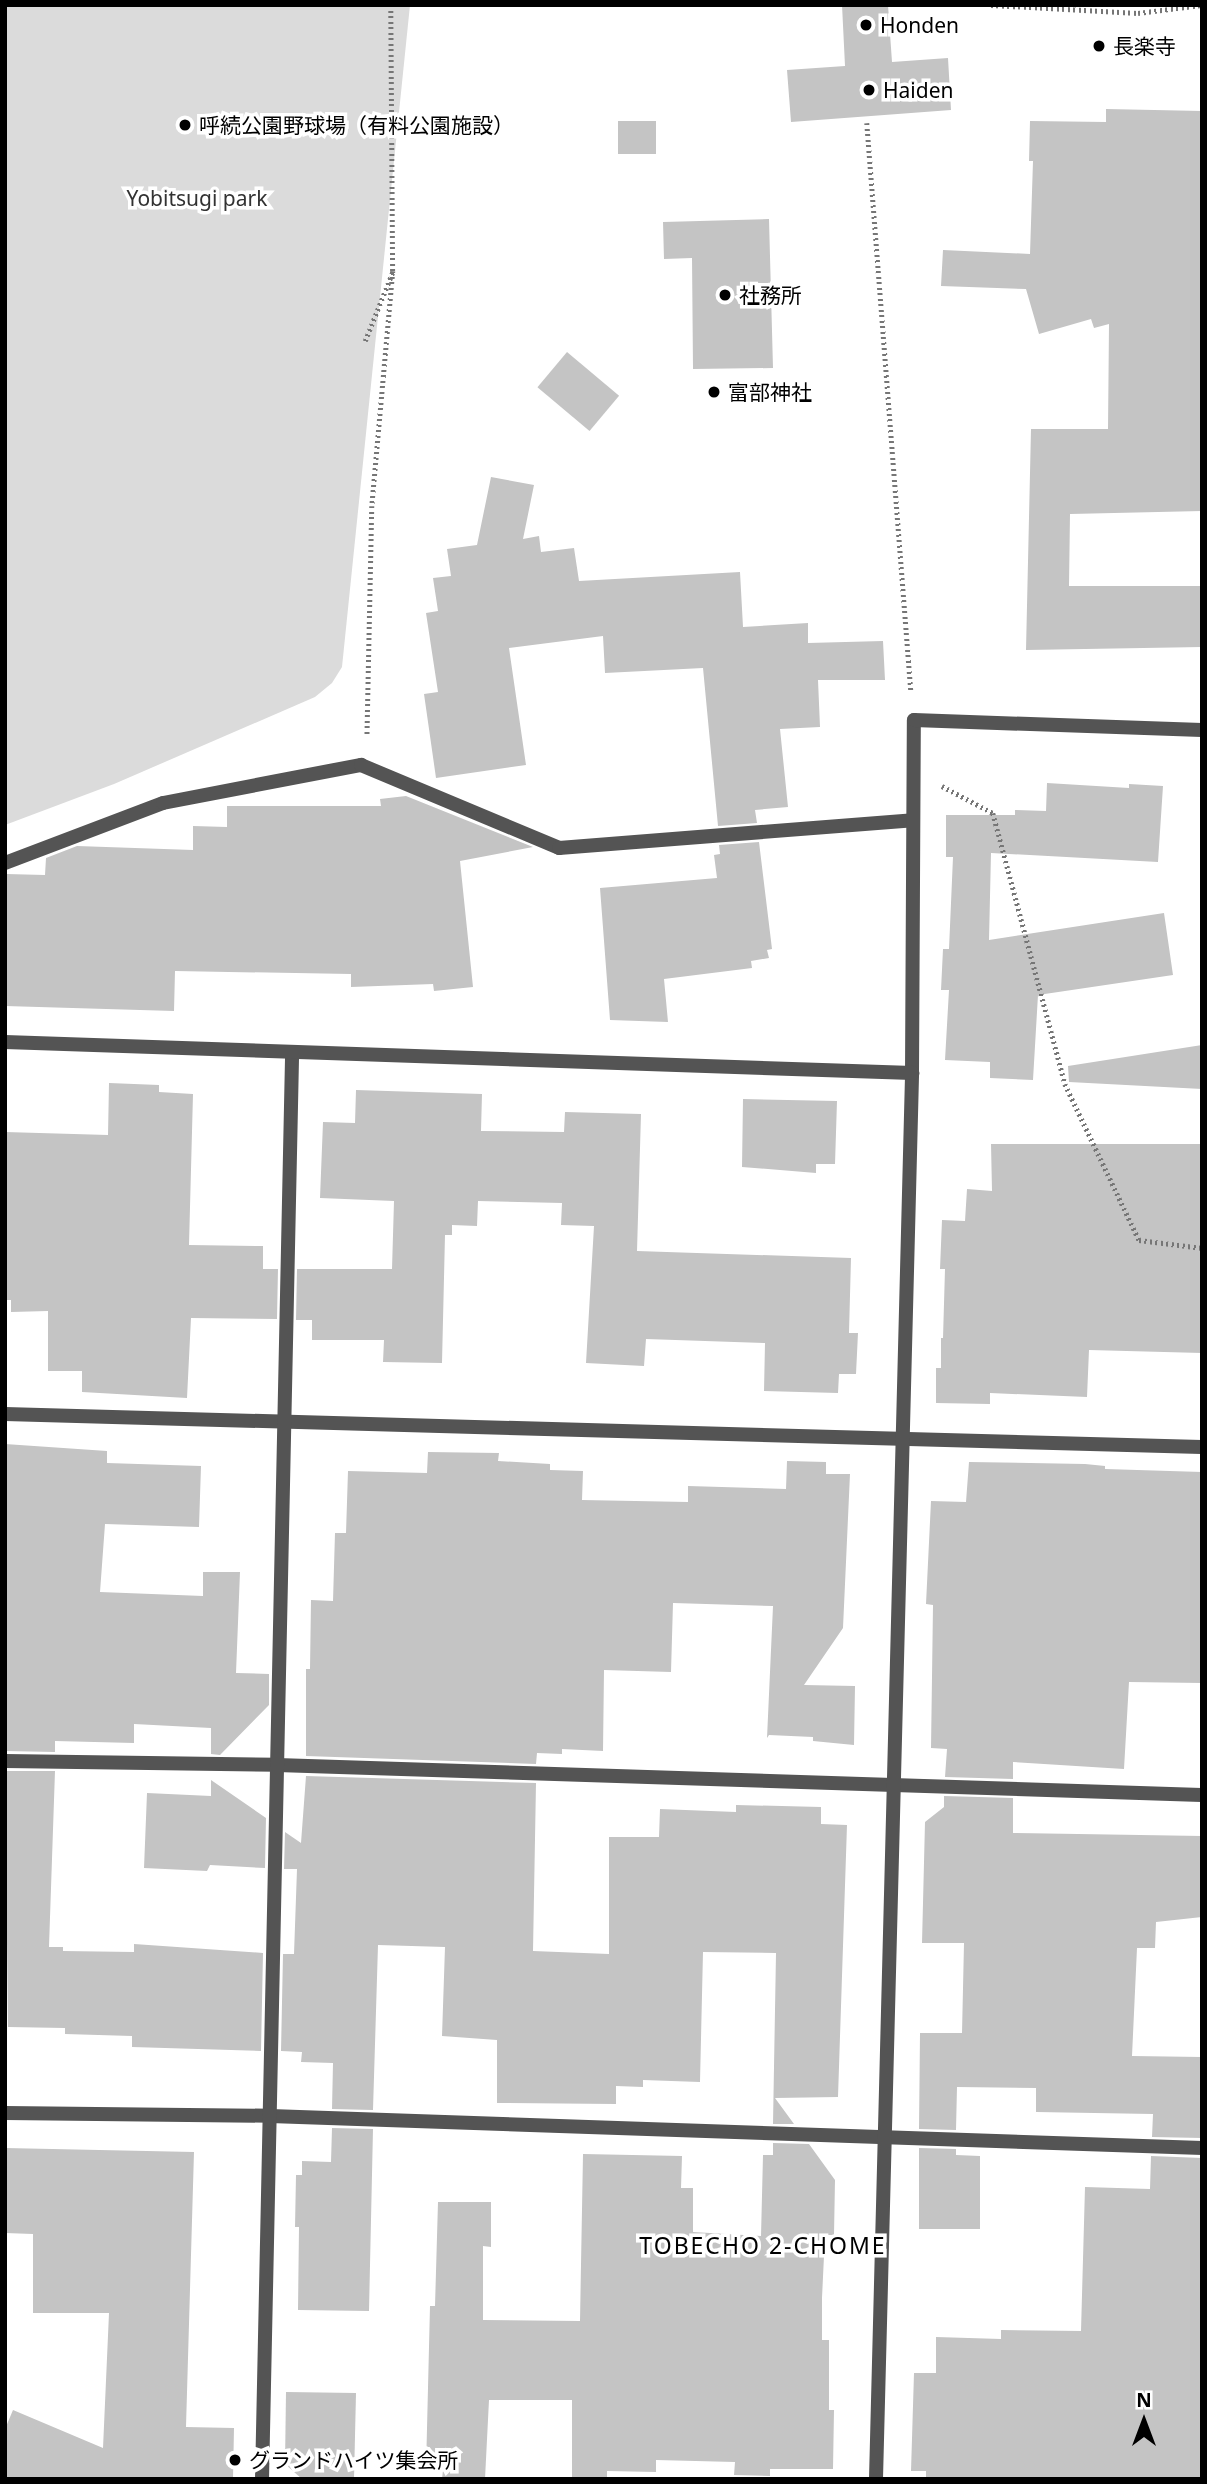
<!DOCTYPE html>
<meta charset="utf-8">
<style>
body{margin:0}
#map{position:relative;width:1207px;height:2484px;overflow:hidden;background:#fff;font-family:"Noto Sans","Noto Sans JP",sans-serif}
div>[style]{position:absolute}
.green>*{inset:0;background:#dbdbdb}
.building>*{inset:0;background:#c4c4c4;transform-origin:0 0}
.path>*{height:4.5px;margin-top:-2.25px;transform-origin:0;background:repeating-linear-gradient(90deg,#767676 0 2px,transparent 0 5.5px)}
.minor>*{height:14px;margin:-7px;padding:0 7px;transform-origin:7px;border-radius:7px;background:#545454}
.tertiary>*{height:14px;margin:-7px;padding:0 7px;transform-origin:7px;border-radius:7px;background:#545454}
.dots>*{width:19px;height:19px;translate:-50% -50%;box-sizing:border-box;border:4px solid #fff;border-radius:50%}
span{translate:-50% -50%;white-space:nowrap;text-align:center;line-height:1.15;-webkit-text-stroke:7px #fff;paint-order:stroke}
.poi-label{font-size:21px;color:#000}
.left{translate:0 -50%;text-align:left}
.park-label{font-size:21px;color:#323232}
.neighbourhood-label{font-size:23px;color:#000;letter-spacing:2px}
.frame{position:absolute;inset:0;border:7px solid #000;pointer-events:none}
.north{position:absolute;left:1109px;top:2386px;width:70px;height:70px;-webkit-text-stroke:5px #fff;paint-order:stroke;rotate:0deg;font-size:19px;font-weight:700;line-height:28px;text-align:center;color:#000}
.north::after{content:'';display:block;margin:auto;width:24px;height:32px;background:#000;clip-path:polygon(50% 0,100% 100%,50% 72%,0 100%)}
</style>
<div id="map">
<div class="green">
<div style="clip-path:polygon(5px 5px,410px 5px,342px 667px,332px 683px,315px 697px,114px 784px,5px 825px)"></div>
</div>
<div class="building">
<div style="clip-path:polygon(842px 5px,888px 5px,892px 62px,948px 58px,951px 110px,791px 122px,787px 70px,845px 66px)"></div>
<div style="clip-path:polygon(1106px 109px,1202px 111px,1202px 511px,1070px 514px,1069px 586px,1202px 586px,1202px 647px,1026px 650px,1031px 429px,1108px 429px,1109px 324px,1094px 328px,1091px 319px,1039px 334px,1026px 289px,941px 286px,943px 250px,1030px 254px,1033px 161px,1029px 161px,1030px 121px,1106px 122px)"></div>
<div style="left:618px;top:121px;width:38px;height:33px"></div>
<div style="clip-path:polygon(769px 219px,773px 368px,693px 369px,692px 258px,664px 259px,663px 222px)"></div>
<div style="left:567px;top:352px;width:68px;height:46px;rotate:40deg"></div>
<div style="clip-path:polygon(491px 477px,534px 485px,523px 539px,539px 536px,541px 552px,574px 548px,579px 581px,740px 572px,743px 627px,808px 623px,808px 643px,883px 641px,885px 680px,818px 680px,820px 727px,780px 729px,788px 807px,755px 810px,757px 823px,718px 826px,703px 668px,605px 673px,603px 636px,509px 648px,526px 765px,436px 778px,424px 694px,438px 692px,426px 613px,438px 611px,433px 578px,451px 576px,447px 549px,477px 545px)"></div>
<div style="clip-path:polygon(1047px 783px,1129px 788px,1129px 784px,1163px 786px,1158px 862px,991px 853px,989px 940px,1164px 913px,1173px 975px,1038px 995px,1033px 1080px,990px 1078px,990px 1062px,945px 1060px,949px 990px,941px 990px,943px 949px,949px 949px,953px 857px,946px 857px,946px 815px,1015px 815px,1015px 810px,1046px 811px)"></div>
<div style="clip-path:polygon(406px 796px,533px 847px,460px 861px,473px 987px,434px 991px,433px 984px,351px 987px,351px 974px,175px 971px,174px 1011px,5px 1006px,6px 874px,45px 875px,46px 858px,77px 846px,193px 850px,193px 826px,227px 827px,227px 806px,381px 806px,380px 799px)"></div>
<div style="clip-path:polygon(759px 842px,772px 949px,767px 950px,769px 958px,751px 961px,752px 968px,664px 979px,668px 1022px,610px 1020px,600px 888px,717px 878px,714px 855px,720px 854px,719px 845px)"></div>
<div style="clip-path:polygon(1202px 1045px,1202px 1089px,1069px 1082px,1068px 1066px)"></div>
<div style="clip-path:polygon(109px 1083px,159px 1085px,159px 1092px,193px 1094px,189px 1245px,263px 1246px,263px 1269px,278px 1269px,277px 1319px,191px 1318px,187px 1398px,82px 1392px,82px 1371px,48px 1371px,48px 1311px,11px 1312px,11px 1300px,5px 1300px,5px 1132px,108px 1135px)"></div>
<div style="clip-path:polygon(356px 1090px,482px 1094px,481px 1131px,564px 1132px,565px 1112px,641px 1114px,637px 1251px,851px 1258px,849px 1333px,858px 1333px,856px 1374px,839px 1374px,838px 1393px,764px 1391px,765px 1343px,646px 1339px,644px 1366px,586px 1363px,594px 1226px,561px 1225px,562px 1203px,478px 1201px,477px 1226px,452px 1225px,452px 1235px,445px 1235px,442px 1363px,383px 1362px,384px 1340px,312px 1340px,312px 1320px,296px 1320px,297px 1269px,392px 1269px,394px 1201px,320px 1198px,323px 1122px,355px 1123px)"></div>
<div style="clip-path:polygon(743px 1099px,837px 1101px,835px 1164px,816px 1164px,816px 1173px,742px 1167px)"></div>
<div style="clip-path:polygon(991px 1144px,1202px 1144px,1202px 1353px,1089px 1350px,1087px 1397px,990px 1393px,990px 1404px,936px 1403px,936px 1368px,941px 1368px,941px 1338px,943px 1338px,945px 1269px,940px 1269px,942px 1220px,965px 1221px,967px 1189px,992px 1191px)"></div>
<div style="clip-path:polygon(5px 1444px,107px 1451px,107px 1463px,201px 1466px,199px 1527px,105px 1524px,100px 1592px,203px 1596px,203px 1572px,240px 1572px,236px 1673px,269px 1674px,269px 1705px,220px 1755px,211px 1754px,211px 1728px,134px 1724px,134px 1743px,55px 1741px,55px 1752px,5px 1751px)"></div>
<div style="clip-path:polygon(428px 1452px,499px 1453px,498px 1461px,550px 1464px,550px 1470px,583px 1471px,582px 1500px,688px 1502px,688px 1486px,786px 1489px,787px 1461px,826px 1462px,826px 1474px,850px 1474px,843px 1628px,804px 1685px,855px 1686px,854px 1745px,813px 1741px,813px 1737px,769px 1735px,767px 1738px,773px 1606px,673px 1603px,671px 1672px,604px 1670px,603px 1751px,562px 1749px,562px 1754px,537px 1753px,536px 1764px,306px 1756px,306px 1669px,310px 1669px,311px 1600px,333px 1601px,335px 1533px,346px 1533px,348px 1471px,427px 1473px)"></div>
<div style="clip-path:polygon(969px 1462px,1085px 1464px,1105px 1466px,1105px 1469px,1202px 1472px,1202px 1683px,1129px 1682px,1124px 1769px,1013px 1762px,1013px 1779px,945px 1777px,947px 1749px,931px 1748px,933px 1605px,926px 1604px,931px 1501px,966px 1502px)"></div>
<div style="clip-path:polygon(5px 1771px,55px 1771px,49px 1947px,63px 1947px,63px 1951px,134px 1952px,134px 1944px,263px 1953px,261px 2051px,132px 2047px,132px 2036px,65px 2034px,65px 2028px,8px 2027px)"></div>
<div style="clip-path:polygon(306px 1776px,536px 1783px,533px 1951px,609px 1954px,609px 1837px,659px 1837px,660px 1809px,736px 1812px,736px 1805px,821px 1807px,821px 1824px,847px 1825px,838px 2097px,775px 2098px,794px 2124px,773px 2124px,776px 1953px,703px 1952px,700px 2082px,643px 2080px,643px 2087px,616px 2086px,616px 2104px,497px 2103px,497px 2040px,442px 2036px,445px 1947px,378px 1945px,373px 2110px,332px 2109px,333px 2063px,301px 2062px,302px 2052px,281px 2051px,283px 1954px,294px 1954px,297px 1869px,284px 1869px,285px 1832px,301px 1843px)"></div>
<div style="clip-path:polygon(211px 1780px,266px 1818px,265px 1868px,210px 1865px,207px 1871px,144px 1868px,147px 1793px,211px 1796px)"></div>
<div style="clip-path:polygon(944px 1796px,1013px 1798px,1013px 1833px,1202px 1836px,1202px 1917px,1156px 1922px,1155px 1948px,1137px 1948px,1132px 2056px,1202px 2057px,1202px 2138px,1152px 2137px,1153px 2114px,1036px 2112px,1036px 2088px,957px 2087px,956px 2130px,919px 2129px,920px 2033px,962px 2033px,964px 1943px,922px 1943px,925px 1822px,944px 1807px)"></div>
<div style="clip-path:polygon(332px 2128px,373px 2129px,369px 2311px,298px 2310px,299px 2227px,295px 2227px,296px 2175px,302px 2175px,302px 2161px,331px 2162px)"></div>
<div style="clip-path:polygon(773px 2143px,809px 2144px,835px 2180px,834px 2235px,825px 2235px,822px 2298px,822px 2340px,829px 2340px,829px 2410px,834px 2410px,833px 2469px,770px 2469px,770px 2476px,734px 2475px,735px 2462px,656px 2460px,656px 2472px,607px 2471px,607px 2479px,572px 2479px,572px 2400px,489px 2400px,485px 2479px,442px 2479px,443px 2470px,426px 2469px,430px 2306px,435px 2306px,438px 2202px,491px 2202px,491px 2247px,483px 2246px,483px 2320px,580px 2321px,583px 2154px,682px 2156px,681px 2188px,693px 2188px,693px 2232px,761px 2236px,763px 2155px,773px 2155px)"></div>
<div style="clip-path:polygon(5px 2148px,194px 2152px,186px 2427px,234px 2428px,233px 2479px,5px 2479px,5px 2429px,13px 2410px,103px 2448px,109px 2313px,33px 2313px,33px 2234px,5px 2233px)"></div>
<div style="clip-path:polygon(919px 2148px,956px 2149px,956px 2155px,980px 2156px,980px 2229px,919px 2229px)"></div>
<div style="clip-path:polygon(1151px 2156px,1202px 2158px,1202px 2479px,926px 2479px,926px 2471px,911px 2471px,914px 2373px,936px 2373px,936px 2337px,1001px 2339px,1001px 2330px,1081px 2331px,1085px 2187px,1150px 2189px)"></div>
<div style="clip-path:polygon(286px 2392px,356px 2393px,354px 2479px,302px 2479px,285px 2464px)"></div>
</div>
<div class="path">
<div style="left:391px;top:5px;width:266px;rotate:89.6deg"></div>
<div style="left:991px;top:5px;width:147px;rotate:3.1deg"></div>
<div style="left:1138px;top:13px;width:64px;rotate:-7.2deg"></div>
<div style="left:867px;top:123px;width:570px;rotate:85.57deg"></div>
<div style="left:365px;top:341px;width:75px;rotate:-68.2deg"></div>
<div style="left:393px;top:271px;width:236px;rotate:95.1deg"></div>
<div style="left:372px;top:506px;width:230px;rotate:91.2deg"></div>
<div style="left:942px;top:786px;width:58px;rotate:27.9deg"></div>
<div style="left:993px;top:813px;width:280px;rotate:75.1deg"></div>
<div style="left:1065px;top:1084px;width:173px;rotate:64.6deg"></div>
<div style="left:1139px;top:1240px;width:64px;rotate:7.2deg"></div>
</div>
<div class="minor">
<div style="left:5px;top:863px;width:169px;rotate:-20.8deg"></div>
<div style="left:163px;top:803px;width:202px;rotate:-10.9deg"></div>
<div style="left:361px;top:765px;width:215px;rotate:22.7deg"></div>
<div style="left:559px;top:848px;width:355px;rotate:-4.5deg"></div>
<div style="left:5px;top:1414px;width:1197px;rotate:1.58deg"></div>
<div style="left:5px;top:1761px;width:272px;rotate:0.8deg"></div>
<div style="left:277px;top:1765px;width:925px;rotate:1.86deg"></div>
<div style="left:5px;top:2113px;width:265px;rotate:0.6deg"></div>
<div style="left:270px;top:2116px;width:933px;rotate:1.97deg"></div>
<div style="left:262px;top:2479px;width:1426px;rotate:-88.79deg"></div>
<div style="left:876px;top:2479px;width:1406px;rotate:-88.53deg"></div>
<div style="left:912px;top:1073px;width:353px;rotate:-89.7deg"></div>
<div style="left:914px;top:720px;width:288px;rotate:2deg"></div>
</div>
<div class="tertiary">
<div style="left:5px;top:1042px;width:908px;rotate:1.96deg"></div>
</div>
<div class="dots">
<div style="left:866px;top:25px;background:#000"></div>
<div style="left:1099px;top:46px;background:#000"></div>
<div style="left:869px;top:90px;background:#000"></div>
<div style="left:185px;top:125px;background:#000"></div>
<div style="left:725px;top:295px;background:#000"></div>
<div style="left:714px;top:392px;background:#000"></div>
<div style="left:235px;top:2460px;background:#000"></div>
</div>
<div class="poi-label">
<span class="left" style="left:880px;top:25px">Honden</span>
<span class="left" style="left:1113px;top:46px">長楽寺</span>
<span class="left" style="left:883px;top:90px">Haiden</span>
<span class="left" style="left:199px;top:125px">呼続公園野球場（有料公園施設）</span>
<span class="left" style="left:739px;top:295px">社務所</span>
<span class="left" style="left:728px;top:392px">富部神社</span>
<span class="left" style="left:249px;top:2460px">グランドハイツ集会所</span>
</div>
<div class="park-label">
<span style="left:197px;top:198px">Yobitsugi park</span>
</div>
<div class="neighbourhood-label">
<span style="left:763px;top:2245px">TOBECHO 2-CHOME</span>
</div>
<div class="frame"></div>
<div class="north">N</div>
</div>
